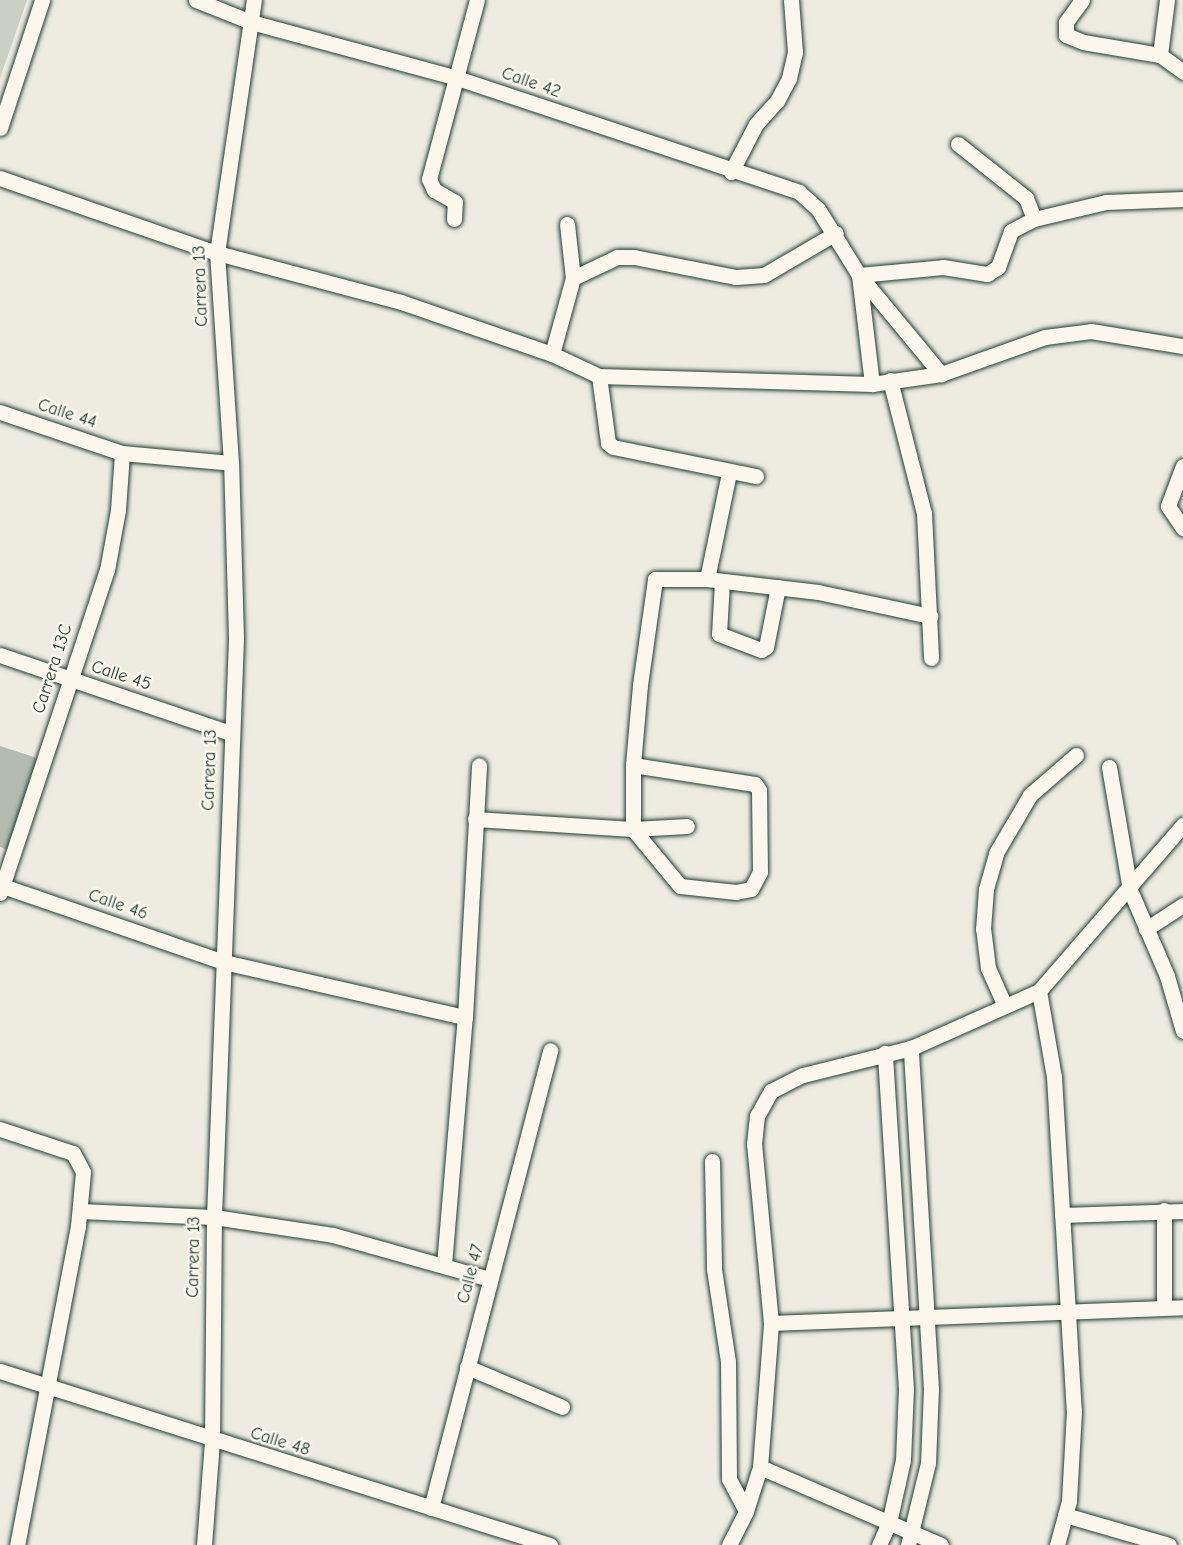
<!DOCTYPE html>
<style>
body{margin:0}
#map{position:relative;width:1183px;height:1545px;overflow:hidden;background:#eeece1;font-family:"Comic Neue",sans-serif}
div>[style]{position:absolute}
.green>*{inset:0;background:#cbcfc4}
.building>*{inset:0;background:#b4bbb0}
.roads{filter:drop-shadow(0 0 2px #1f3d34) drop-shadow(0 0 2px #1f3d34)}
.street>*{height:15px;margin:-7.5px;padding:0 7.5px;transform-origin:7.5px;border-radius:7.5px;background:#fbf7ec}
span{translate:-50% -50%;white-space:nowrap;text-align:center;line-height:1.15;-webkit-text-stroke:5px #fbf7ec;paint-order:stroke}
.street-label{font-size:18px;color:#1f3d34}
</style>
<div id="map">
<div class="green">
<div style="clip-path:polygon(0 0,27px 0,0 78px)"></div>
</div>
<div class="building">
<div style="clip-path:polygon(0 746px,37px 758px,8px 850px,0 847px)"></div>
</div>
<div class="roads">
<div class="street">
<div style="left:196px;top:0;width:59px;rotate:21.8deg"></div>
<div style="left:251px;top:22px;width:210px;rotate:15.2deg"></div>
<div style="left:454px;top:77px;width:364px;rotate:18.4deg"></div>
<div style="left:799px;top:192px;width:25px;rotate:42deg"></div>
<div style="left:818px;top:209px;width:78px;rotate:58.2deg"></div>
<div style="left:859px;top:275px;width:129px;rotate:50.4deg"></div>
<div style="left:1082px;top:0;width:27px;rotate:126deg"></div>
<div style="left:1066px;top:22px;width:13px;rotate:90deg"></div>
<div style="left:1066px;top:35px;width:18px;rotate:22deg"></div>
<div style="left:1083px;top:42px;width:78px;rotate:9.6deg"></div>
<div style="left:1167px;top:0;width:55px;rotate:97.3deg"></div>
<div style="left:1160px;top:55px;width:29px;rotate:36deg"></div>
<div style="left:0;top:128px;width:135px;rotate:-71.8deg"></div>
<div style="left:958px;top:144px;width:87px;rotate:38.5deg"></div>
<div style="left:1026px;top:198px;width:22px;rotate:69deg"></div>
<div style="left:731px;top:172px;width:54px;rotate:-62.5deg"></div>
<div style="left:756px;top:124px;width:31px;rotate:-48deg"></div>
<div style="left:777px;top:101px;width:26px;rotate:-62deg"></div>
<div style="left:789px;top:78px;width:27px;rotate:-77deg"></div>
<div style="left:795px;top:52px;width:52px;rotate:-94.4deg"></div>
<div style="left:0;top:178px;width:230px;rotate:19.1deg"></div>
<div style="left:217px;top:253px;width:190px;rotate:14.9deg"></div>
<div style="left:401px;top:302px;width:160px;rotate:19deg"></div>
<div style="left:552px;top:354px;width:52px;rotate:25.1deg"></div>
<div style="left:599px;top:376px;width:273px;rotate:1.7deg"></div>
<div style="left:872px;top:384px;width:70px;rotate:-8.2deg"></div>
<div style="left:941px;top:374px;width:110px;rotate:-19.6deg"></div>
<div style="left:1045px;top:337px;width:46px;rotate:-7.4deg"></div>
<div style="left:1091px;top:331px;width:93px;rotate:9.3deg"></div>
<div style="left:454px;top:219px;width:17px;rotate:-87deg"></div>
<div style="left:455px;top:202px;width:24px;rotate:-150deg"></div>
<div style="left:434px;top:190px;width:12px;rotate:-114deg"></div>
<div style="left:429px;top:179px;width:185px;rotate:-75deg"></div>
<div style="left:567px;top:224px;width:54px;rotate:83.7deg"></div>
<div style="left:859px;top:275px;width:84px;rotate:-5.4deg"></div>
<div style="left:943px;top:267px;width:45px;rotate:9deg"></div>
<div style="left:987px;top:274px;width:13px;rotate:-32deg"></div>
<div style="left:998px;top:267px;width:38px;rotate:-70deg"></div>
<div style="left:1011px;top:231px;width:26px;rotate:-28deg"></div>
<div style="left:1034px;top:219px;width:74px;rotate:-13.3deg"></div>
<div style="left:1106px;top:202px;width:77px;rotate:-2.2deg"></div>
<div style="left:859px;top:275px;width:110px;rotate:83.2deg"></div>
<div style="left:552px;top:354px;width:79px;rotate:-74.6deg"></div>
<div style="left:573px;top:278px;width:49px;rotate:-25.5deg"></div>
<div style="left:617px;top:257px;width:17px"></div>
<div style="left:634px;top:257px;width:104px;rotate:11.1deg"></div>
<div style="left:736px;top:277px;width:28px;rotate:-4deg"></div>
<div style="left:764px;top:275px;width:83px;rotate:-30.3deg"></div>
<div style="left:599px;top:376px;width:68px;rotate:82.3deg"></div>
<div style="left:608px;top:443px;width:6px;rotate:39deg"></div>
<div style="left:613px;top:447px;width:146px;rotate:11.5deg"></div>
<div style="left:890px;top:380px;width:137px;rotate:75.7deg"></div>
<div style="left:924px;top:513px;width:145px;rotate:87.2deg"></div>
<div style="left:0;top:412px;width:129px;rotate:18.6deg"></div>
<div style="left:122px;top:453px;width:109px;rotate:5.2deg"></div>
<div style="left:1183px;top:466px;width:43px;rotate:110.6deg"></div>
<div style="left:1168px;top:506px;width:27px;rotate:56deg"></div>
<div style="left:707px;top:579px;width:108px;rotate:-78.3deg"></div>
<div style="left:722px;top:581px;width:53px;rotate:93.2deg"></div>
<div style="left:719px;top:634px;width:45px;rotate:20.9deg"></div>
<div style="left:761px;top:650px;width:6px;rotate:-31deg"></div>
<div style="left:766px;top:647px;width:61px;rotate:-78.7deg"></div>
<div style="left:0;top:655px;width:243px;rotate:18.7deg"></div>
<div style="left:633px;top:765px;width:123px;rotate:8.9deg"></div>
<div style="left:755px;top:784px;width:7px;rotate:56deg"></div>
<div style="left:759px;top:790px;width:82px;rotate:89.3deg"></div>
<div style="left:760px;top:872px;width:19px;rotate:118deg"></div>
<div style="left:751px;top:889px;width:15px;rotate:169deg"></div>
<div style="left:736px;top:892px;width:56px;rotate:-173.9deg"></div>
<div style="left:680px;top:886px;width:74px;rotate:-129.5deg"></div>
<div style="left:633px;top:829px;width:64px;rotate:-90deg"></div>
<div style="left:633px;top:765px;width:80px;rotate:-85deg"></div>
<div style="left:640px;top:685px;width:107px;rotate:-81.9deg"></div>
<div style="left:655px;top:579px;width:52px"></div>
<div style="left:707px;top:579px;width:112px;rotate:6.7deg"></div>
<div style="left:818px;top:592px;width:115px;rotate:12.1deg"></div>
<div style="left:1109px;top:767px;width:125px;rotate:80.3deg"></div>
<div style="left:1130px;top:890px;width:94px;rotate:66.7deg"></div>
<div style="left:1167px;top:976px;width:57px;rotate:73.8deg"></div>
<div style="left:475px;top:819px;width:158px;rotate:3.6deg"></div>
<div style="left:633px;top:829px;width:54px;rotate:-3.2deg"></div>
<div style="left:0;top:885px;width:237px;rotate:19deg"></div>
<div style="left:224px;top:962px;width:247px;rotate:12.9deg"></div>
<div style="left:465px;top:1017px;width:252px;rotate:-86.8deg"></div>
<div style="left:0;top:893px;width:340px;rotate:-71.7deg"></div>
<div style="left:107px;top:570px;width:61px;rotate:-79.6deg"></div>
<div style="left:118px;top:510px;width:57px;rotate:-86deg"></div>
<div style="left:1146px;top:929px;width:44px;rotate:-33deg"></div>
<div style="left:1039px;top:991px;width:87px;rotate:80.1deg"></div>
<div style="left:1054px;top:1077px;width:335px;rotate:86.6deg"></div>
<div style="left:1074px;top:1411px;width:90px;rotate:93.2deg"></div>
<div style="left:1069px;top:1501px;width:46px;rotate:105.3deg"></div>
<div style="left:1005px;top:1006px;width:42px;rotate:-114.1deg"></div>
<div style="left:988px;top:968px;width:39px;rotate:-97deg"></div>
<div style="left:983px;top:929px;width:40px;rotate:-85.7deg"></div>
<div style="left:986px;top:889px;width:37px;rotate:-74deg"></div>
<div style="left:996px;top:853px;width:67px;rotate:-59.6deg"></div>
<div style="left:1030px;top:795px;width:61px;rotate:-41deg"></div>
<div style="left:0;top:1129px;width:77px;rotate:18.2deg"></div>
<div style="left:73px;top:1153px;width:21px;rotate:62deg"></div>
<div style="left:83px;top:1172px;width:54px;rotate:95.3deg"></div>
<div style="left:78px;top:1226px;width:325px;rotate:100.8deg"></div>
<div style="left:712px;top:1161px;width:108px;rotate:88.9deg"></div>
<div style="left:714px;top:1269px;width:94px;rotate:81.4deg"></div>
<div style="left:728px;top:1362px;width:117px;rotate:89.5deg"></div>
<div style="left:729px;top:1479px;width:36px;rotate:62deg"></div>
<div style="left:80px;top:1211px;width:134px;rotate:2.6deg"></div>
<div style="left:214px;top:1217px;width:120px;rotate:8.6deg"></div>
<div style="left:333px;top:1235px;width:163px;rotate:15.7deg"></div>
<div style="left:1062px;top:1215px;width:121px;rotate:-1.9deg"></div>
<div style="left:444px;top:1265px;width:249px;rotate:-85.2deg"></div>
<div style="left:1164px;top:1307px;width:97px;rotate:-90deg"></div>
<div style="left:771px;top:1323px;width:412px;rotate:-2.2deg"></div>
<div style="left:467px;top:1367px;width:103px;rotate:22.8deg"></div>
<div style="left:0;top:1371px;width:577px;rotate:17.56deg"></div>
<div style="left:760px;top:1467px;width:197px;rotate:23.3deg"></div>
<div style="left:431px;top:1508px;width:473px;rotate:-75.4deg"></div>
<div style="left:1065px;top:1515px;width:108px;rotate:16.1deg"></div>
<div style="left:204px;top:1545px;width:104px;rotate:-85.6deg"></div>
<div style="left:212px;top:1441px;width:224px;rotate:-89.5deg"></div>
<div style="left:214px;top:1217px;width:579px;rotate:-87.82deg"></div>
<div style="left:236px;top:638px;width:175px;rotate:-91.6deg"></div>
<div style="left:231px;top:463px;width:210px;rotate:-93.8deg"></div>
<div style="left:217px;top:253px;width:256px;rotate:-81.7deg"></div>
<div style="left:729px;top:1545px;width:38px;rotate:-63deg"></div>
<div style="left:746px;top:1511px;width:46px;rotate:-72.3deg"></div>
<div style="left:760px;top:1467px;width:144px;rotate:-85.6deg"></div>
<div style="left:771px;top:1323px;width:180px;rotate:-95.4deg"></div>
<div style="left:754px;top:1144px;width:28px;rotate:-84deg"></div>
<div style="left:757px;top:1116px;width:29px;rotate:-61deg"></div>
<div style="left:771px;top:1091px;width:36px;rotate:-27deg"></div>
<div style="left:803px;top:1075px;width:111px;rotate:-14deg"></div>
<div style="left:911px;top:1048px;width:140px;rotate:-24deg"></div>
<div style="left:1039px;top:991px;width:220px;rotate:-49.1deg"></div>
<div style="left:879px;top:1545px;width:24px;rotate:-66deg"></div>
<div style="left:889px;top:1523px;width:65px;rotate:-77.5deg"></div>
<div style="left:903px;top:1460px;width:71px;rotate:-87.6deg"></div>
<div style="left:906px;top:1389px;width:337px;rotate:-93.6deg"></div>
<div style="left:908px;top:1545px;width:84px;rotate:-76.3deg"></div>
<div style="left:928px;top:1463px;width:74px;rotate:-87.7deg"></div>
<div style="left:931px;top:1389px;width:342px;rotate:-93.4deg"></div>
</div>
</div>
<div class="street-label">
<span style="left:531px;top:83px;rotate:19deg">Calle 42</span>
<span style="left:201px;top:286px;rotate:-92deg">Carrera 13</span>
<span style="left:67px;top:414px;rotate:18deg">Calle 44</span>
<span style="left:53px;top:669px;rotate:-72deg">Carrera 13C</span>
<span style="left:121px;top:676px;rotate:18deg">Calle 45</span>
<span style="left:210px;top:770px;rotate:-88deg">Carrera 13</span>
<span style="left:118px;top:905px;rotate:19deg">Calle 46</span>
<span style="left:194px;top:1257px;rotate:-89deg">Carrera 13</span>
<span style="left:471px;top:1274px;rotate:-75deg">Calle 47</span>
<span style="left:280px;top:1442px;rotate:17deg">Calle 48</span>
</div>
</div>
